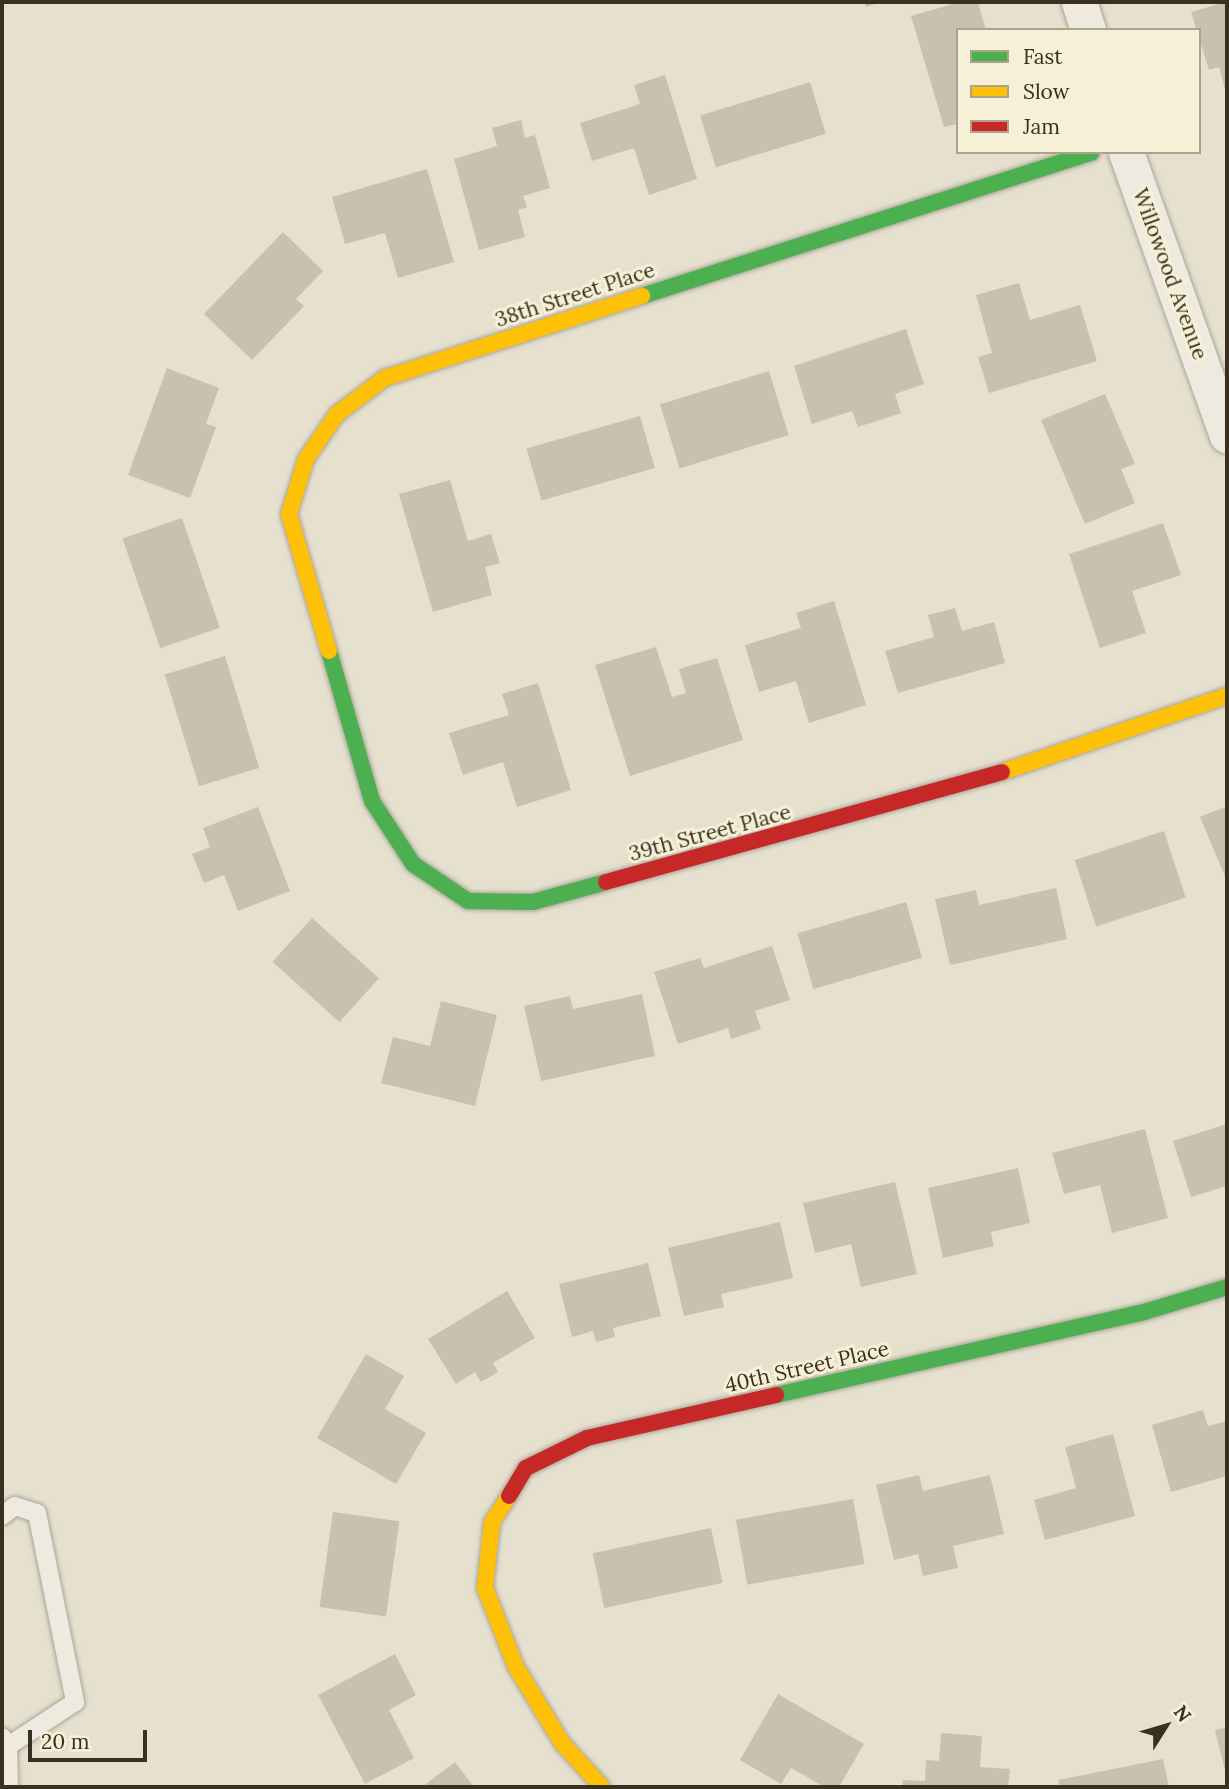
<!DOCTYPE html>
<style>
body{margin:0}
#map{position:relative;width:1229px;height:1789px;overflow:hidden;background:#e6e1cf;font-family:Lora,serif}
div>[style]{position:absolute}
.building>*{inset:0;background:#c9c0b0;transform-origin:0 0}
.roads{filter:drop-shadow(0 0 2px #aba698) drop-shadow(0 0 2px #aba698)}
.lane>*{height:18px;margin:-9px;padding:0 9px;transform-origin:9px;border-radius:9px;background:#eeeae0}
.street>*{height:35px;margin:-17.5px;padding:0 17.5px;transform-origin:17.5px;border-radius:17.5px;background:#eeeae0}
.fast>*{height:16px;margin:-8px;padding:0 8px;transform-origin:8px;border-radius:8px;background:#4caf50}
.slow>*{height:16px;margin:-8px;padding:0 8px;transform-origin:8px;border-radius:8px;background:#ffc107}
.jam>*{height:16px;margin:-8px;padding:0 8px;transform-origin:8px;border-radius:8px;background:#c62828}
span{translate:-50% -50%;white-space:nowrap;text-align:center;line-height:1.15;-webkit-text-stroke:6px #f6f0d6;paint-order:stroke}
.street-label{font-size:21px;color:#3b2f1f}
.frame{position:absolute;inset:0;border:4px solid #3b2f1f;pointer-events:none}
.legend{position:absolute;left:956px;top:28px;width:245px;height:126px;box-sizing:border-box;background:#f6f0d6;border:2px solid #aba38d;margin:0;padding:9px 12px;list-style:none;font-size:21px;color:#3b2f1f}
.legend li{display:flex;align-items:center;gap:14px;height:35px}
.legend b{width:35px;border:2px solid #aba38d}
.north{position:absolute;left:1131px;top:1691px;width:70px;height:70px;-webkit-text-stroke:5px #f6f0d6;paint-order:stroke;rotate:53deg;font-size:19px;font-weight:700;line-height:28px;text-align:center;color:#3b2f1f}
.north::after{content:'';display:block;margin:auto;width:24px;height:32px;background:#3b2f1f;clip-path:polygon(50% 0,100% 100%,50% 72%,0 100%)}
.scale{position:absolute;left:28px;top:1730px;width:119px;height:32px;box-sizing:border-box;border:4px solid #3b2f1f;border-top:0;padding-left:9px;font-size:21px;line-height:24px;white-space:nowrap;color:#3b2f1f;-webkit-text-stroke:5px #f6f0d6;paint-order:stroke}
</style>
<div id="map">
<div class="building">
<div style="clip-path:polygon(864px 2px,881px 2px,866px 7px)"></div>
<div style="clip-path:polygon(960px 2px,978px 2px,986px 30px,958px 30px,958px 124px,944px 127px,911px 16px)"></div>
<div style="clip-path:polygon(1226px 2px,1227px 2px,1226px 93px,1219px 67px,1209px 70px,1191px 12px)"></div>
<div style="clip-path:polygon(665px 75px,697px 179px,649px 195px,634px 148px,592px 161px,580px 123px,640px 104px,634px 85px)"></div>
<div style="left:810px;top:82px;width:54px;height:115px;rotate:73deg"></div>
<div style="clip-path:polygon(521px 120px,525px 138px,535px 135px,550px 188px,523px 196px,527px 207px,518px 210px,525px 237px,479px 250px,454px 159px,497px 146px,492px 128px)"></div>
<div style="clip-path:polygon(427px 169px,454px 262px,398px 278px,385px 233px,345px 244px,332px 197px)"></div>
<div style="clip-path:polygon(283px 232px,323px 271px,296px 299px,304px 306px,252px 360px,204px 314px)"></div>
<div style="clip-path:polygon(1019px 283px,1030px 320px,1080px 305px,1097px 361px,989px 393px,978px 357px,992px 353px,976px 295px)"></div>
<div style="clip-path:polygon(906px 329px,924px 384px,895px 394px,901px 413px,858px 427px,852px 411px,812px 424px,794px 366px)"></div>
<div style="clip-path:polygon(167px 368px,219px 388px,206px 424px,216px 427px,190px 498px,128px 475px)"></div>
<div style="left:769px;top:371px;width:67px;height:114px;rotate:73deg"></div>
<div style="clip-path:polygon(1105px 394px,1135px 464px,1121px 469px,1135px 503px,1085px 524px,1041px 420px)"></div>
<div style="left:640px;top:416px;width:54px;height:118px;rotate:74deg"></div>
<div style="clip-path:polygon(450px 480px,468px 541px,491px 534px,500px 563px,485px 567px,492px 595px,433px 612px,399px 494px)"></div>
<div style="left:182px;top:518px;width:116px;height:63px;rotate:71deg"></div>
<div style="clip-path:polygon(1163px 523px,1181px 575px,1132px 591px,1146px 633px,1100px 648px,1069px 554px)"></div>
<div style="clip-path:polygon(834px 601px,866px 705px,809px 723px,796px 681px,759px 692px,745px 645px,801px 628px,796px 613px)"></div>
<div style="clip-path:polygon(955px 608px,962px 631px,994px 622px,1005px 663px,898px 693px,885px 651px,934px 637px,928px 615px)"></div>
<div style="clip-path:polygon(656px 647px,672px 697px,686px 693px,679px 669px,717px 658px,743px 740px,630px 776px,595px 665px)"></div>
<div style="left:225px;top:656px;width:117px;height:63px;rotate:73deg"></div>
<div style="clip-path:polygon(538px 683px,571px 790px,517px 807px,503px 762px,463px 775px,449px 733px,509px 715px,502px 694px)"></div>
<div style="clip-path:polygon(1227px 806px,1227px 881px,1200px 817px)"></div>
<div style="clip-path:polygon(258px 807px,290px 891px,238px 911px,224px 875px,204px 883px,192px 854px,210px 847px,203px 828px)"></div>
<div style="left:1164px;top:831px;width:70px;height:94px;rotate:72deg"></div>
<div style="clip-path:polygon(1056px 888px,1067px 939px,950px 965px,935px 899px,976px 890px,979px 905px)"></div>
<div style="left:906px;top:902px;width:58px;height:113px;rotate:74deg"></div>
<div style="left:312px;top:918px;width:90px;height:59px;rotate:42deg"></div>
<div style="clip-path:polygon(772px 946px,790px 1000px,755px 1011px,761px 1029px,731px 1039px,728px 1028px,678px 1044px,654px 972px,700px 958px,704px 968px)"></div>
<div style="clip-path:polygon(642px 994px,655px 1056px,541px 1081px,524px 1006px,570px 996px,573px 1009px)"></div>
<div style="clip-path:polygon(441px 1001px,497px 1015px,475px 1106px,381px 1083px,393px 1037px,430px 1046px)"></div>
<div style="clip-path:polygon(1227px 1124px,1227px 1186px,1191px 1197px,1173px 1141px)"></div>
<div style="clip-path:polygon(1145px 1129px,1168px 1218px,1112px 1233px,1100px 1185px,1064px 1194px,1052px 1153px)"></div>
<div style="clip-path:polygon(1018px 1168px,1030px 1223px,991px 1232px,994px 1246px,943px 1258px,928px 1188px)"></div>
<div style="clip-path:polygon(895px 1182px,917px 1274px,861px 1287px,851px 1244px,815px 1253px,803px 1203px)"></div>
<div style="clip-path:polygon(780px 1222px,793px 1278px,721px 1294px,724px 1307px,684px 1316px,668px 1248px)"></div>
<div style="clip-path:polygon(648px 1263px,661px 1316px,613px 1328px,615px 1337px,596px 1342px,593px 1331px,572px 1337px,559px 1284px)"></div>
<div style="clip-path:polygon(507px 1291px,535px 1338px,493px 1363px,498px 1372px,481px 1382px,475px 1372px,456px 1384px,428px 1339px)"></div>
<div style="clip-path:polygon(366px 1354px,404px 1376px,385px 1409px,426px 1433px,396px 1484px,317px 1438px)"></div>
<div style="clip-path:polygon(1203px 1410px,1208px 1426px,1227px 1421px,1227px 1476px,1171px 1492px,1152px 1425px)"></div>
<div style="clip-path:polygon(1113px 1434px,1135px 1516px,1045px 1540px,1034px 1500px,1076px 1488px,1065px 1447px)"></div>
<div style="clip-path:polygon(919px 1475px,923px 1491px,990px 1475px,1004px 1534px,953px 1546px,958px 1568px,923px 1576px,918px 1554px,894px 1560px,876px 1485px)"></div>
<div style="left:853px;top:1499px;width:66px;height:119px;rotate:80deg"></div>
<div style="left:333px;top:1512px;width:67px;height:96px;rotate:8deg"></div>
<div style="left:711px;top:1528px;width:56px;height:121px;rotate:78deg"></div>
<div style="clip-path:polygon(395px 1654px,416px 1695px,389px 1710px,414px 1758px,365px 1784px,318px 1695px)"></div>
<div style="clip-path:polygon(778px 1694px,864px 1744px,839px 1787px,825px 1787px,791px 1768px,781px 1784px,740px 1760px)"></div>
<div style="clip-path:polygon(1227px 1727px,1227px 1775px,1226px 1775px,1215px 1730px)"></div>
<div style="clip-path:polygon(941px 1733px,982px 1736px,980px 1767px,1010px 1769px,1008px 1787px,902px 1787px,903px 1780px,925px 1781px,926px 1760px,939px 1761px)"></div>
<div style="clip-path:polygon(1163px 1759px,1169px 1787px,1060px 1787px,1058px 1780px)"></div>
<div style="clip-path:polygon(455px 1762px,474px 1787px,422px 1787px)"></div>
</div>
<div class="roads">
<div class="lane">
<div style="left:2px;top:1516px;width:16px;rotate:-38deg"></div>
<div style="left:15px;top:1506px;width:23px;rotate:18deg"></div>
<div style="left:37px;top:1513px;width:193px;rotate:78.6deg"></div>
<div style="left:75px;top:1702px;width:80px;rotate:146.7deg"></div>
<div style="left:2px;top:1737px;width:11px;rotate:56deg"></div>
<div style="left:8px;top:1746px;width:41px;rotate:88.6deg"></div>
</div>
<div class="street">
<div style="left:1079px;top:2px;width:29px;rotate:72deg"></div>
<div style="left:1126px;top:152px;width:301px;rotate:70.4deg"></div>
</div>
<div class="fast">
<div style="left:642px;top:296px;width:472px;rotate:-17.7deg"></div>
<div style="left:329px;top:651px;width:156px;rotate:74deg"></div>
<div style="left:372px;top:801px;width:75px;rotate:56.9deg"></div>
<div style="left:413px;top:864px;width:66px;rotate:33.9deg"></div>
<div style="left:468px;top:901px;width:65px;rotate:0.9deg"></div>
<div style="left:533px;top:902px;width:76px;rotate:-15.3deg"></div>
<div style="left:776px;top:1395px;width:377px;rotate:-12.7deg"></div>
<div style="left:1144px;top:1312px;width:87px;rotate:-16.8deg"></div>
</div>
<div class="slow">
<div style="left:329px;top:651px;width:143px;rotate:-106.3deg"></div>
<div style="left:289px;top:514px;width:58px;rotate:-72.8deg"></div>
<div style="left:306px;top:459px;width:55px;rotate:-55.4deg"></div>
<div style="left:337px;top:414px;width:60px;rotate:-36.9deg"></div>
<div style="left:385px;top:378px;width:270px;rotate:-17.7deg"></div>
<div style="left:1002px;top:772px;width:237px;rotate:-18.7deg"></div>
<div style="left:509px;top:1496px;width:31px;rotate:123deg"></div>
<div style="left:492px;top:1522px;width:66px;rotate:96.1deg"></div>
<div style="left:485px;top:1588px;width:85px;rotate:68.6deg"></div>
<div style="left:516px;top:1667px;width:89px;rotate:58.8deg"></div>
<div style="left:562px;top:1743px;width:59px;rotate:47.7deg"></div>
</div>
<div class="jam">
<div style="left:606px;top:882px;width:411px;rotate:-15.5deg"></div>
<div style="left:509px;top:1496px;width:33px;rotate:-59deg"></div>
<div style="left:526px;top:1468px;width:68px;rotate:-26.2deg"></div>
<div style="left:587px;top:1438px;width:194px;rotate:-12.8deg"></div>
</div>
</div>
<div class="street-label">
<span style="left:1170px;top:274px;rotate:70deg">Willowood Avenue</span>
<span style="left:575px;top:295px;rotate:-18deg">38th Street Place</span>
<span style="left:710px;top:833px;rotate:-15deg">39th Street Place</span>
<span style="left:807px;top:1367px;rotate:-13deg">40th Street Place</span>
</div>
<div class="frame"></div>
<ul class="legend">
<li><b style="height:9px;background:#4caf50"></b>Fast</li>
<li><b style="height:9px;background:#ffc107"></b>Slow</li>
<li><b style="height:9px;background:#c62828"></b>Jam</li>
</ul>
<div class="north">N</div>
<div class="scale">20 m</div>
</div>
